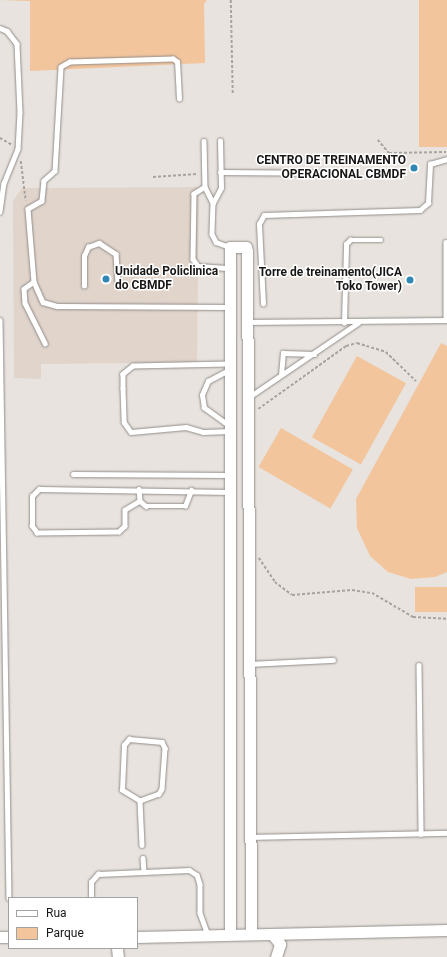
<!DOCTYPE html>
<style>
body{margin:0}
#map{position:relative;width:447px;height:957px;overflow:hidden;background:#e8e3de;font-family:Roboto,sans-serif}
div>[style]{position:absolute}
.built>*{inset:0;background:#e0d4cb}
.green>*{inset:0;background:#f2c59d;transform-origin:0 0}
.path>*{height:1.5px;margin-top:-0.75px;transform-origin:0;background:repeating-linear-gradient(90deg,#a7a39f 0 3px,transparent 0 5px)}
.roads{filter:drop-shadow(0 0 1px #928d89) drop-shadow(0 0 1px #928d89)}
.service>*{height:4.5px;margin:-2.25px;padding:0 2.25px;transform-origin:2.25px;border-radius:2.25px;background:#fff}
.tertiary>*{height:11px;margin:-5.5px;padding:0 5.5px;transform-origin:5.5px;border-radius:5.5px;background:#fff}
.dots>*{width:11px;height:11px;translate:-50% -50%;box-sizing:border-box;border:2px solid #fff;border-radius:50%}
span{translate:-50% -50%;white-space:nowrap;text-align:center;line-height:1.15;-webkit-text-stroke:3px #fff;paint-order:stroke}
.poi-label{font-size:12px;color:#191716;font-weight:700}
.right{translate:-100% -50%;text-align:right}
.left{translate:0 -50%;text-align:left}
.legend{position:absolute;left:8px;top:897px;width:130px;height:52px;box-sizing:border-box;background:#fff;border:1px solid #a3a2a2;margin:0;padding:5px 7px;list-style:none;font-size:12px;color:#191716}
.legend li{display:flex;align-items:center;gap:8px;height:20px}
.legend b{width:20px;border:1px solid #a3a2a2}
</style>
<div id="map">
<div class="built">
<div style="clip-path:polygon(199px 187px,197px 362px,41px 364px,41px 379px,14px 378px,13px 201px,22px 188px)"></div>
</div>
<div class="green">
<div style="clip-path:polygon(0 0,207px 0,204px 4px,205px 63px,30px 71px,30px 1px)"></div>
<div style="left:419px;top:0;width:28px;height:147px"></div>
<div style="clip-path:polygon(441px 343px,447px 346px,447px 572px,435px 577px,411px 579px,388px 572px,370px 556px,357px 528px,356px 499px)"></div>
<div style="left:357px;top:356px;width:56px;height:93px;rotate:29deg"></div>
<div style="left:281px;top:428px;width:83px;height:45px;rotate:30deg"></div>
<div style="left:447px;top:587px;width:25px;height:32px;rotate:90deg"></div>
</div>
<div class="path">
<div style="left:231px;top:0;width:95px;rotate:88.8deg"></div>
<div style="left:0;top:138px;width:14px;rotate:30deg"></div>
<div style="left:378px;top:140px;width:17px;rotate:50deg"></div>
<div style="left:389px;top:153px;width:57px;rotate:-1deg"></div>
<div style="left:21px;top:161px;width:40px;rotate:82.9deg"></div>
<div style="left:153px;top:177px;width:44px;rotate:-3.9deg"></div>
<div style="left:258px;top:409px;width:108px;rotate:-35.6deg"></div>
<div style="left:346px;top:346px;width:11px;rotate:-15deg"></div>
<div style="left:357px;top:343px;width:30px;rotate:17deg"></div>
<div style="left:386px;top:352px;width:42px;rotate:44deg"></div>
<div style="left:259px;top:558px;width:29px;rotate:56deg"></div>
<div style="left:275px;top:582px;width:21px;rotate:37deg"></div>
<div style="left:292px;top:595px;width:60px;rotate:-4.8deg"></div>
<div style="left:352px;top:590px;width:20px;rotate:9deg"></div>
<div style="left:372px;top:593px;width:48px;rotate:30.3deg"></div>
<div style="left:413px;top:617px;width:34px;rotate:3deg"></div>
</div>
<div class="roads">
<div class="service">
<div style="left:0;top:28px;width:8px;rotate:23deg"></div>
<div style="left:7px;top:31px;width:16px;rotate:52deg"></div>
<div style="left:17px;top:44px;width:68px;rotate:87.5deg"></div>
<div style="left:20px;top:112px;width:37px;rotate:93deg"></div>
<div style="left:18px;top:149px;width:37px;rotate:112deg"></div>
<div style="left:4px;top:183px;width:29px;rotate:98deg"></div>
<div style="left:179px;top:99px;width:37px;rotate:-93deg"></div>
<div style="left:177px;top:62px;width:5px;rotate:-143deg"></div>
<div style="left:173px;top:59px;width:103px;rotate:178.3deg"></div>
<div style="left:70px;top:62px;width:10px;rotate:151deg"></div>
<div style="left:61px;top:67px;width:104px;rotate:93.3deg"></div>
<div style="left:55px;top:171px;width:15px;rotate:138deg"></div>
<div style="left:44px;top:181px;width:20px;rotate:96deg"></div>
<div style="left:42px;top:201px;width:16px;rotate:150deg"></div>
<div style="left:28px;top:209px;width:73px;rotate:85.3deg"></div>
<div style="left:34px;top:282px;width:22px;rotate:66deg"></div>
<div style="left:43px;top:302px;width:15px;rotate:16deg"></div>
<div style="left:57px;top:306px;width:173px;rotate:0.3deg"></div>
<div style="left:204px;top:141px;width:46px;rotate:88.8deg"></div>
<div style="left:205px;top:187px;width:18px;rotate:63deg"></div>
<div style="left:213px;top:203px;width:31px;rotate:92deg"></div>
<div style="left:212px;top:234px;width:9px;rotate:63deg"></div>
<div style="left:216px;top:242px;width:15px;rotate:20deg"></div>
<div style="left:220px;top:172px;width:125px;rotate:0.5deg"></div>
<div style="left:205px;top:187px;width:13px;rotate:148deg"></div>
<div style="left:194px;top:194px;width:65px;rotate:90.9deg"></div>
<div style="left:193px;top:259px;width:9px;rotate:54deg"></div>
<div style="left:198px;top:266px;width:32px;rotate:4deg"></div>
<div style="left:213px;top:203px;width:17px;rotate:-62deg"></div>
<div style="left:221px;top:188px;width:47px;rotate:-91.2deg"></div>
<div style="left:446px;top:242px;width:78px;rotate:90deg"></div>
<div style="left:34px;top:282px;width:12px;rotate:145deg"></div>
<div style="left:24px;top:289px;width:14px;rotate:86deg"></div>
<div style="left:25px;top:303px;width:45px;rotate:63.4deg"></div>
<div style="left:84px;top:286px;width:30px;rotate:-90deg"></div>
<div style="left:84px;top:256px;width:10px;rotate:-66deg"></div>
<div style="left:88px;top:247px;width:12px;rotate:-20deg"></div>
<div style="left:99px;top:243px;width:20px;rotate:33deg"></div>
<div style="left:116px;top:254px;width:31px;rotate:86deg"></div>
<div style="left:263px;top:304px;width:80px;rotate:-92.9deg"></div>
<div style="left:259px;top:224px;width:10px;rotate:-61deg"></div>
<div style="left:264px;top:215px;width:156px;rotate:-1.8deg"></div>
<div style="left:420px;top:210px;width:11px;rotate:-41deg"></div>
<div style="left:428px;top:203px;width:39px;rotate:-87deg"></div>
<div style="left:430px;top:164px;width:18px;rotate:-16deg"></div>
<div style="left:0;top:320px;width:578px;rotate:89.11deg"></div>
<div style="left:247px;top:322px;width:200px;rotate:-0.6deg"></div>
<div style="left:344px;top:323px;width:79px;rotate:-88.5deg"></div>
<div style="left:346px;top:244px;width:6px;rotate:-45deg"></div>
<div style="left:350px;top:240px;width:31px"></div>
<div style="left:229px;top:364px;width:96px;rotate:178.8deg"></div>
<div style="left:133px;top:366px;width:13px;rotate:141deg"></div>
<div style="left:123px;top:374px;width:14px;rotate:90deg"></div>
<div style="left:123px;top:388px;width:34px;rotate:88deg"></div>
<div style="left:124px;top:422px;width:12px;rotate:55deg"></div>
<div style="left:131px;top:432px;width:55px;rotate:-5.2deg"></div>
<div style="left:186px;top:427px;width:18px;rotate:16deg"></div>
<div style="left:203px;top:432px;width:27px;rotate:-2deg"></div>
<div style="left:281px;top:375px;width:22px;rotate:-85deg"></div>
<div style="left:283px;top:353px;width:31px;rotate:2deg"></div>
<div style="left:249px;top:397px;width:132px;rotate:-34.2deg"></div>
<div style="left:229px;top:426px;width:31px;rotate:-144deg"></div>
<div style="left:204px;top:408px;width:13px;rotate:-99deg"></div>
<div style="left:202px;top:395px;width:15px;rotate:-67deg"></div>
<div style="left:208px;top:381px;width:24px;rotate:-28deg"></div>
<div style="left:73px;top:474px;width:157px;rotate:0.4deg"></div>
<div style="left:139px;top:489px;width:12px;rotate:85deg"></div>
<div style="left:140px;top:501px;width:8px;rotate:40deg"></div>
<div style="left:146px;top:506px;width:39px"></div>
<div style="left:185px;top:506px;width:17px;rotate:-69deg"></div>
<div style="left:140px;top:501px;width:17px;rotate:149deg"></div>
<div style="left:125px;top:510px;width:16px;rotate:90deg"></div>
<div style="left:125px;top:526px;width:8px;rotate:135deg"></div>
<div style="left:119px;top:532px;width:82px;rotate:179.3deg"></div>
<div style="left:37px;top:533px;width:9px;rotate:-126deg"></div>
<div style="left:32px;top:526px;width:30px;rotate:-90deg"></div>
<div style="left:32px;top:496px;width:10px;rotate:-45deg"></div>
<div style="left:39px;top:489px;width:192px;rotate:0.9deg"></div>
<div style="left:250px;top:664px;width:83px;rotate:-2.8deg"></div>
<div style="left:419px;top:665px;width:169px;rotate:89.3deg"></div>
<div style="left:129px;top:739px;width:33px;rotate:5deg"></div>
<div style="left:162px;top:742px;width:7px;rotate:63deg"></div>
<div style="left:165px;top:748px;width:41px;rotate:94.2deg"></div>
<div style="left:162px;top:789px;width:6px;rotate:121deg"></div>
<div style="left:159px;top:794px;width:20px;rotate:160deg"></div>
<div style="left:140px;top:801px;width:21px;rotate:-149deg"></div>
<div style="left:122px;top:790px;width:45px;rotate:-87.5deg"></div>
<div style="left:124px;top:745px;width:8px;rotate:-50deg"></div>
<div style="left:140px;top:801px;width:44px;rotate:87.4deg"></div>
<div style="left:250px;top:837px;width:197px;rotate:-1.2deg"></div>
<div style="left:143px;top:858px;width:14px;rotate:86deg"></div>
<div style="left:91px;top:898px;width:16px;rotate:-90deg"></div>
<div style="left:91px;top:882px;width:11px;rotate:-49deg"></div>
<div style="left:98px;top:874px;width:91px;rotate:-2.5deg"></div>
<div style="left:189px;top:870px;width:9px;rotate:32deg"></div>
<div style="left:197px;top:875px;width:9px;rotate:72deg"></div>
<div style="left:200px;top:884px;width:29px;rotate:90deg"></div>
<div style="left:200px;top:913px;width:23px;rotate:70deg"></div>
</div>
<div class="tertiary">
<div style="left:230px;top:934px;width:687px;rotate:-90deg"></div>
<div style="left:230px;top:247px;width:16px"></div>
<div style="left:246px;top:247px;width:4px;rotate:76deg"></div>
<div style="left:247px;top:251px;width:682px;rotate:89.66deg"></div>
<div style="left:272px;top:934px;width:13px;rotate:51deg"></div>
<div style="left:280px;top:944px;width:14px;rotate:107deg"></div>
<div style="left:0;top:937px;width:9px"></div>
<div style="left:137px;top:937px;width:310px;rotate:-1.3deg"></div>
<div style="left:117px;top:948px;width:9px;rotate:84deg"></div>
</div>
</div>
<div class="dots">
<div style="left:414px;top:168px;background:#3087b6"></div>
<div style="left:106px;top:279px;background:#3087b6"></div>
<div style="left:410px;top:280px;background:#3087b6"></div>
</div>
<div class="poi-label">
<span class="right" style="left:406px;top:168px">CENTRO DE TREINAMENTO<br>OPERACIONAL CBMDF</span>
<span class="left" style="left:115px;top:279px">Unidade Policlinica<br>do CBMDF</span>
<span class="right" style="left:402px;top:280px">Torre de treinamento(JICA<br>Toko Tower)</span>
</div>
<ul class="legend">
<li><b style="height:5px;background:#fff"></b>Rua</li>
<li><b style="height:11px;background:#f2c59d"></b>Parque</li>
</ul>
</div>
